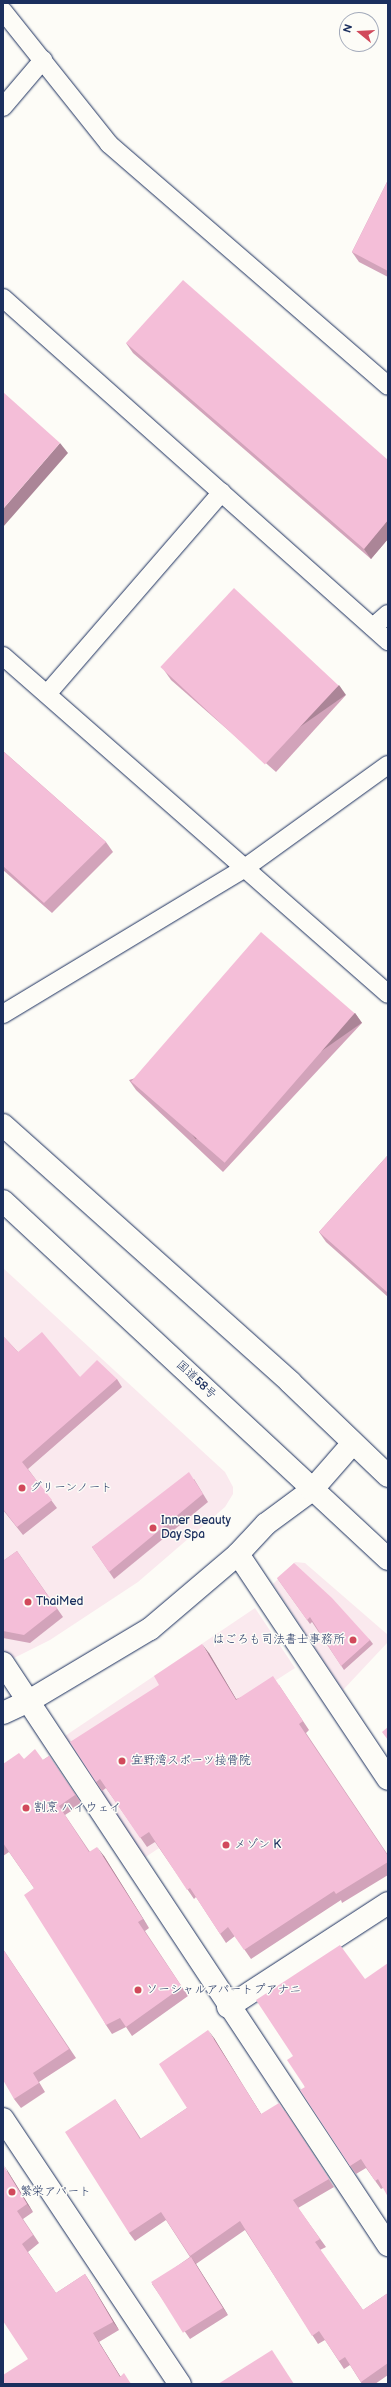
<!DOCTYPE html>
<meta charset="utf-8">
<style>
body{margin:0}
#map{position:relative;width:391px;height:2387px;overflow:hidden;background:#fdfcf7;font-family:"Balsamiq Sans","Klee One",sans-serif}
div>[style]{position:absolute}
.built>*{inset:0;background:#fae9ee}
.roads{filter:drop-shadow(0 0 1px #1b2f5e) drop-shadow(0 0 1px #1b2f5e)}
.lane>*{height:18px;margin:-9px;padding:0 9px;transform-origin:9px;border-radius:9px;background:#fdfcf7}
.street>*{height:22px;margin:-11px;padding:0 11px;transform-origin:11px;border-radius:11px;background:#fdfcf7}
.secondary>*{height:22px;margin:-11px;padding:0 11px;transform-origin:11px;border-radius:11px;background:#fdfcf7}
.highway>*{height:22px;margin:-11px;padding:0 11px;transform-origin:11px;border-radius:11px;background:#fdfcf7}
.wall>*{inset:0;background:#d2a3ba}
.shaded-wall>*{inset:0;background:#ab8597;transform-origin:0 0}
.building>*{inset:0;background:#f4bed8;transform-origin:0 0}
.dots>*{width:11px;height:11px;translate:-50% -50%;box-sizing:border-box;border:2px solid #fdfcf7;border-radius:50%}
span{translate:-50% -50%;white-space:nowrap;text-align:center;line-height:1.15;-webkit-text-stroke:3px #fdfcf7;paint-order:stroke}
.street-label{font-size:12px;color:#1b2f5e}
.poi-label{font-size:12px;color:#1b2f5e}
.left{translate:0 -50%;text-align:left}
.right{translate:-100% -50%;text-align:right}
.frame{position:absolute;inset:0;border:4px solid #1b2f5e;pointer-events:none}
.north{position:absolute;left:339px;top:12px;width:40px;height:40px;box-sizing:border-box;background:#fdfcf7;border:1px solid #a3aaba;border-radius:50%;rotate:288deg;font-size:11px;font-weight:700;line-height:16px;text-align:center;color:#1b2f5e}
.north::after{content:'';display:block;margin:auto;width:14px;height:18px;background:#d1495b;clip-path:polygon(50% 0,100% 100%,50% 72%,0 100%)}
</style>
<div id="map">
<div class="built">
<div style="clip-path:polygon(3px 1268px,225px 1472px,233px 1487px,233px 1494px,225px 1507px,138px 1582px,50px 1640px,10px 1660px,3px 1648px)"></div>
<div style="clip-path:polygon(295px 1562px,305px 1563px,388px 1635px,388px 1642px,343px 1690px,273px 1584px)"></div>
<div style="clip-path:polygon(255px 1608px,295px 1668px,182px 1741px,223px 1806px,144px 1858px,65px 1736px)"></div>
</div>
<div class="roads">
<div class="lane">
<div style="left:3px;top:11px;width:170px;rotate:51.4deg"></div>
<div style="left:109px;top:144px;width:369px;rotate:40.9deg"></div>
<div style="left:3px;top:107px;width:62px;rotate:-49.6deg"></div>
<div style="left:3px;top:298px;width:516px;rotate:41.7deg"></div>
<div style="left:373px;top:627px;width:20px;rotate:-41deg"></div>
<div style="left:3px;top:656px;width:512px;rotate:41.28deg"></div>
<div style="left:47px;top:694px;width:267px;rotate:-49.1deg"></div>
<div style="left:3px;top:1014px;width:283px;rotate:-31.1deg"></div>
<div style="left:245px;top:868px;width:176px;rotate:-35.8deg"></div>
</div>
<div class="street">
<div style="left:238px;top:1554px;width:270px;rotate:56.3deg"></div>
<div style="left:3px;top:1663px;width:698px;rotate:56.51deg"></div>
<div style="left:228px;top:2007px;width:191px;rotate:-33deg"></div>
<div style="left:3px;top:2119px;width:319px;rotate:56.3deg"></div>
</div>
<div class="secondary">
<div style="left:3px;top:1713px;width:29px;rotate:-25deg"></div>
<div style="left:29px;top:1701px;width:141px;rotate:-30.8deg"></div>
<div style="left:150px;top:1629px;width:116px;rotate:-40.4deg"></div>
<div style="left:238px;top:1554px;width:41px;rotate:-47deg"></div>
<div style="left:266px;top:1524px;width:57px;rotate:-36.5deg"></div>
<div style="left:312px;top:1490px;width:62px;rotate:-48.9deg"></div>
</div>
<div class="highway">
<div style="left:3px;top:1125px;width:385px;rotate:41.8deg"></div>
<div style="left:290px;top:1382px;width:136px;rotate:43.8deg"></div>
<div style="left:3px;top:1201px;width:526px;rotate:42.92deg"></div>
</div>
</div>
<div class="wall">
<div style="clip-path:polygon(388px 180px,388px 277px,359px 262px,352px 252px)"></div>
<div style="clip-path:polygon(126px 343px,388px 460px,388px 539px,371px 559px,133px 353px)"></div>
<div style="clip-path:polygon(164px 670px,346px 695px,276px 772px,171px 680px)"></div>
<div style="clip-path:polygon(3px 751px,106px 842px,113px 852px,52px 913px,3px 870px)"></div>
<div style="clip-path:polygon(355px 1013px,362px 1023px,223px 1172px,136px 1090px,129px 1080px)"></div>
<div style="clip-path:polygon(388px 1155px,388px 1297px,326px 1242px,319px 1232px)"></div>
<div style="clip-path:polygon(3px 1336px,18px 1352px,80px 1377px,117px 1379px,122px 1387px,28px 1469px,57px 1508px,23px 1535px,3px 1510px)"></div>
<div style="clip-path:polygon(194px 1479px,208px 1502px,114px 1579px,92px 1547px)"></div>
<div style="clip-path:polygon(17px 1551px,63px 1617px,30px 1643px,3px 1638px,3px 1561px)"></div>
<div style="clip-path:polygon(277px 1578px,370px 1640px,373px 1644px,344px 1670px,312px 1622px,310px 1624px)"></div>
<div style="clip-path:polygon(209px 1653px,236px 1699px,279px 1685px,309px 1730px,306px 1733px,388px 1855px,388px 1875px,342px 1903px,341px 1900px,251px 1959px,235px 1936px,226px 1943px,196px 1897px,194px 1899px,155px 1842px,147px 1847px,106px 1788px,102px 1791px,96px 1782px)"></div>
<div style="clip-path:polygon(49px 1756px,82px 1804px,65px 1815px,90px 1852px,104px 1856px,149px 1928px,145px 1931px,188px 1996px,132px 2036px,126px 2027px,112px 2034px,106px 2025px,34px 1888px,9px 1852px,3px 1856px,3px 1764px,24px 1759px,43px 1760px)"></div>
<div style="clip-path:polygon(3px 1949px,76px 2058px,39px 2082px,45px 2092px,21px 2108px,14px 2099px)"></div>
<div style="clip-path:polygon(365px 1979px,383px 2188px,381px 2189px,366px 2168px,356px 2174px,350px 2166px,305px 2087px,293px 2056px)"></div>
<div style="clip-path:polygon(214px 2038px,261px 2114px,285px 2111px,334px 2187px,298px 2208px,326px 2247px,320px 2250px,363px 2310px,388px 2293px,388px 2375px,375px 2384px,362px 2384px,350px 2365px,344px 2369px,325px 2340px,318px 2344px,245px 2230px,196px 2264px,228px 2315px,190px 2339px,152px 2284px,190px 2257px,166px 2220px,135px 2241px,129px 2233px,115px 2099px,141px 2139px,187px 2108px)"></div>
<div style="clip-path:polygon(7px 2170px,33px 2212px,23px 2219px,39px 2243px,28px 2252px,56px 2293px,85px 2274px,90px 2282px,119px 2330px,99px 2342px,120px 2376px,132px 2384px,28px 2359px)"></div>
</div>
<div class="shaded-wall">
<div style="clip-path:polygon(60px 443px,68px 453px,3px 527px,3px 509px)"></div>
<div style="clip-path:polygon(388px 520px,388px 539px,371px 559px,364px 549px)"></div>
<div style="left:339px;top:685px;width:12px;height:105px;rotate:55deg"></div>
<div style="left:355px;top:1013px;width:12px;height:203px;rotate:55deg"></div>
<div style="clip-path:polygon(202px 1644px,209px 1653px,242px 1709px,236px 1700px)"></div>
<div style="clip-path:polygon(97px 1847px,104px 1856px,149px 1928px,143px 1919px)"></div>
<div style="clip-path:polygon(208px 2030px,214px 2038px,266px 2123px,261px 2114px)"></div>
<div style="clip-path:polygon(3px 2164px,7px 2170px,33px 2212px,27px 2204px)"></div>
<div style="clip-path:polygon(191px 2257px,196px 2264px,228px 2315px,223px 2308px)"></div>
<div style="clip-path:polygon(85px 2274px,90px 2282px,119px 2330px,113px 2322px)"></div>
<div style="clip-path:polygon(93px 2333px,99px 2342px,125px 2384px,120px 2377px)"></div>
</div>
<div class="building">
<div style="clip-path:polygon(388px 180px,388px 271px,352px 252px)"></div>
<div style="clip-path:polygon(183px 280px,388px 460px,388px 520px,364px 549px,126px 343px)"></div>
<div style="clip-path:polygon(3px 392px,60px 443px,3px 509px)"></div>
<div style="left:234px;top:588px;width:143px;height:108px;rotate:43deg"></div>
<div style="clip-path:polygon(3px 751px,106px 842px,44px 903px,3px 866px)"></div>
<div style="left:261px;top:932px;width:124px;height:198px;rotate:41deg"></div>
<div style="clip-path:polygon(388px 1155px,388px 1293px,319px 1232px)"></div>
<div style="clip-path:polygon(42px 1332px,80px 1377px,97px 1360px,117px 1379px,22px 1462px,52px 1500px,17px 1527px,3px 1509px,3px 1336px,18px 1352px)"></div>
<div style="clip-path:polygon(189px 1472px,203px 1494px,109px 1572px,92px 1547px)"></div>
<div style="clip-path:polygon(17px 1551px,57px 1609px,24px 1635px,3px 1631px,3px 1561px)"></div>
<div style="clip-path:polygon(294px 1563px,332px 1598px,370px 1640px,341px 1666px,310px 1617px,307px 1620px,277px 1578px)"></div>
<div style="clip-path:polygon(202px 1644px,236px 1700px,273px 1676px,303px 1721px,299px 1724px,388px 1856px,388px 1862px,336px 1894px,334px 1891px,244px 1950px,228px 1927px,220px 1934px,190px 1888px,187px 1890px,149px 1832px,140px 1838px,100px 1779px,96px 1782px,70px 1742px,159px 1685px,154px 1676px)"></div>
<div style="clip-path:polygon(388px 1727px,388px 1740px,382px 1732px)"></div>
<div style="clip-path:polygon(35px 1749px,43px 1760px,49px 1756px,75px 1795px,59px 1806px,89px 1852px,97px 1847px,143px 1919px,138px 1922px,182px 1987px,126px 2027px,120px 2018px,106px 2025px,24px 1895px,34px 1888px,3px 1843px,3px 1764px,19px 1753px,24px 1759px)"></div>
<div style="clip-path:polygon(340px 1945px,365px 1979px,388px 1963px,388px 2197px,378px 2179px,375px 2181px,361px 2159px,350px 2166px,300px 2090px,305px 2087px,287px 2060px,293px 2056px,256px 2000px)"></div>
<div style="clip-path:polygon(3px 1949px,69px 2049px,33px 2073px,39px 2083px,14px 2099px,3px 2080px)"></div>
<div style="clip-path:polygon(208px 2030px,261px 2114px,279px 2103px,329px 2179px,293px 2200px,320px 2239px,315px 2242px,363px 2310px,388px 2293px,388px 2363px,361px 2382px,345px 2357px,339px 2361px,319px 2331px,312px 2336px,240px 2221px,190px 2256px,161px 2212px,129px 2233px,65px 2132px,115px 2099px,140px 2139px,187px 2108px,159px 2064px)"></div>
<div style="clip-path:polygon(3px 2165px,27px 2204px,17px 2211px,33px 2235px,22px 2244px,56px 2293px,85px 2274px,113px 2322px,93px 2333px,120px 2377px,124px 2373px,131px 2384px,5px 2384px,3px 2381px,3px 2375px,28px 2359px,3px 2321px)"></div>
<div style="left:191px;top:2257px;width:60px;height:47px;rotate:58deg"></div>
<div style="clip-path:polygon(272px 2350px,294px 2384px,218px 2384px)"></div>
</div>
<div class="dots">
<div style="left:22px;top:1488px;background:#d1495b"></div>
<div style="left:153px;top:1528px;background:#d1495b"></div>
<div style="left:28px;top:1602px;background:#d1495b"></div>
<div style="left:353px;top:1640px;background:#d1495b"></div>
<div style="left:122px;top:1761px;background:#d1495b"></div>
<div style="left:26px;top:1808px;background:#d1495b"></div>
<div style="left:226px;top:1845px;background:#d1495b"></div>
<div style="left:138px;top:1990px;background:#d1495b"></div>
<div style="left:12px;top:2192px;background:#d1495b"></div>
</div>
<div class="street-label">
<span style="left:196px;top:1380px;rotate:43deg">国道58号</span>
</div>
<div class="poi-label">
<span class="left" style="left:30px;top:1488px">グリーンノート</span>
<span class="left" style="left:161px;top:1528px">Inner Beauty<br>Day Spa</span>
<span class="left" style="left:36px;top:1602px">ThaiMed</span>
<span class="right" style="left:345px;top:1640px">はごろも司法書士事務所</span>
<span class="left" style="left:131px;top:1761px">宜野湾スポーツ接骨院</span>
<span class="left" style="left:34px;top:1808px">割烹 ハイウェイ</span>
<span class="left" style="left:234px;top:1845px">メゾン K</span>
<span class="left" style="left:146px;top:1990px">ソーシャルアパートプアナニ</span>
<span class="left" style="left:20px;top:2192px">繁栄アパート</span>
</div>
<div class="frame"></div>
<div class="north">N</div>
</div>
